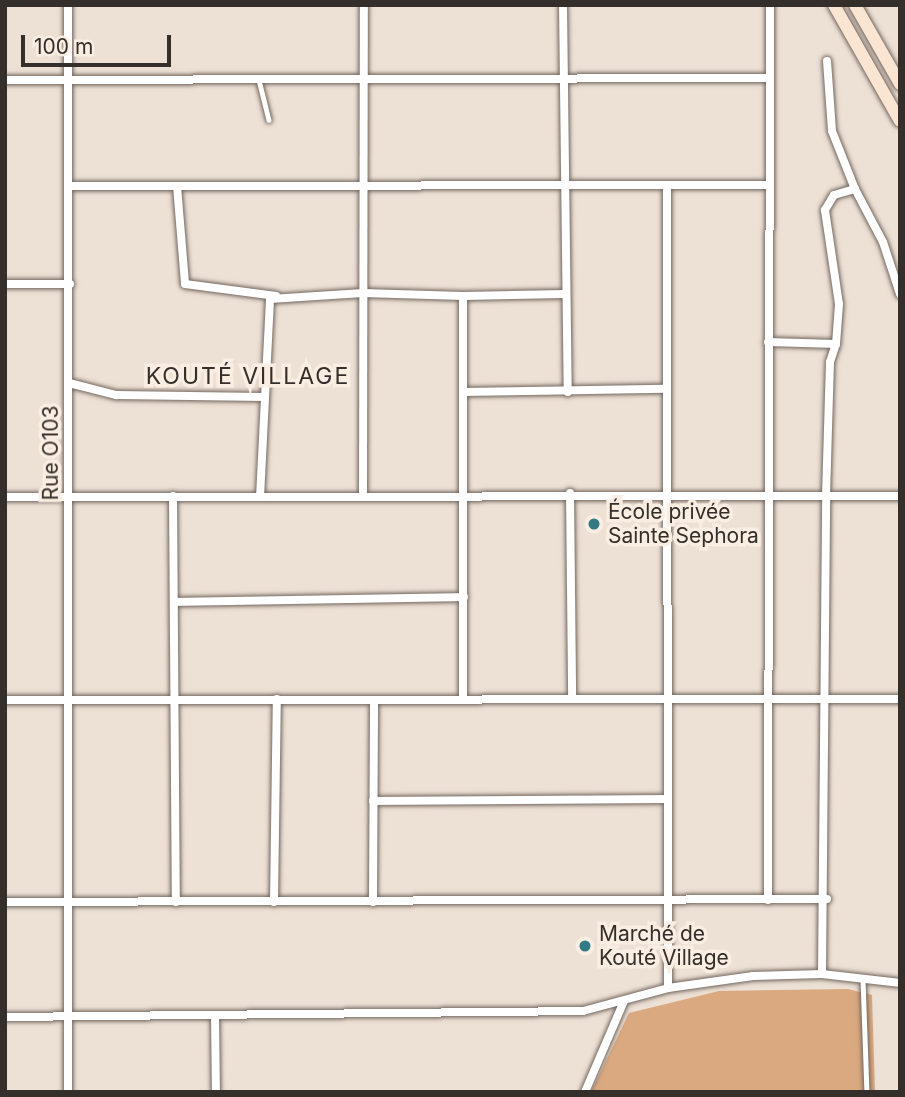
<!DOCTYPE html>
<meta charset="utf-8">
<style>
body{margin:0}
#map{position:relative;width:905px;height:1097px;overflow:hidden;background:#ede0d5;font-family:Inter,sans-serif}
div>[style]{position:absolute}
.green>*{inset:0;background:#daa980}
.roads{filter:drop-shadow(0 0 2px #73675e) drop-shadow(0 0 2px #73675e)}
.lane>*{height:4.5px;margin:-2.25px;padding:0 2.25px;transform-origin:2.25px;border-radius:2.25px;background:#fff}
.street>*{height:8px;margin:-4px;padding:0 4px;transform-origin:4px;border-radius:4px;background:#fff}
.secondary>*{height:12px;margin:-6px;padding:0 6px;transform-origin:6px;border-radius:6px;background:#fae5d3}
.dots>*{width:19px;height:19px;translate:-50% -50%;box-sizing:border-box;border:4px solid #faede2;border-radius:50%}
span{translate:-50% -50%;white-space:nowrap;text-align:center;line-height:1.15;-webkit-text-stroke:7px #faede2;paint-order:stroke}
.street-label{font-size:21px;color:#342f2b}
.poi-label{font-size:21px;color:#342f2b}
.left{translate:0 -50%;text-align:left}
.neighbourhood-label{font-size:23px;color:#342f2b;letter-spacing:2px}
.frame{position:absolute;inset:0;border:7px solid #342f2b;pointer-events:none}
.scale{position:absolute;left:21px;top:35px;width:150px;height:32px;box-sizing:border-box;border:4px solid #342f2b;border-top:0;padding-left:9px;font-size:21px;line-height:24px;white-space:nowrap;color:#342f2b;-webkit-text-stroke:5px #faede2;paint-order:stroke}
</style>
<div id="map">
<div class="green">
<div style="clip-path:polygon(848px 989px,872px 995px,875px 1092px,591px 1092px,629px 1013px,719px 991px)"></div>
</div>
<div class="roads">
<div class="lane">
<div style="left:259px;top:80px;width:41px;rotate:76deg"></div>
<div style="left:863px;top:979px;width:113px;rotate:88deg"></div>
</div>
<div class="street">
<div style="left:68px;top:5px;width:1087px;rotate:90deg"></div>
<div style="left:563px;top:5px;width:387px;rotate:89.3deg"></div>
<div style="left:827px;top:61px;width:70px;rotate:85.9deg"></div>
<div style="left:832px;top:131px;width:62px;rotate:68.4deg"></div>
<div style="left:5px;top:80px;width:762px;rotate:-0.15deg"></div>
<div style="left:70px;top:186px;width:697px;rotate:-0.08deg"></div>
<div style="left:177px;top:186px;width:98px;rotate:85.3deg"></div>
<div style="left:185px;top:284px;width:92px;rotate:7.5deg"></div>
<div style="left:667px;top:186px;width:802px;rotate:89.93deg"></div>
<div style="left:5px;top:284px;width:65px"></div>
<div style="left:463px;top:296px;width:102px;rotate:-1.1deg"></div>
<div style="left:768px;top:342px;width:68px;rotate:1.7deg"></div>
<div style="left:836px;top:344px;width:40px;rotate:-85.7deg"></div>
<div style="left:839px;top:304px;width:95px;rotate:-98.5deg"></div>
<div style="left:825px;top:210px;width:17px;rotate:-59deg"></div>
<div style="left:834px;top:195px;width:22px;rotate:-16deg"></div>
<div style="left:855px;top:189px;width:60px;rotate:62.2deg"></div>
<div style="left:883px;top:242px;width:55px;rotate:71.9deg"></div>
<div style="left:69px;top:383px;width:49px;rotate:14.3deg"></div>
<div style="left:116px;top:395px;width:148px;rotate:0.8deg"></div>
<div style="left:463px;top:392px;width:202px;rotate:-0.9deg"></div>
<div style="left:570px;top:493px;width:205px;rotate:89.4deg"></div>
<div style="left:173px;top:496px;width:406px;rotate:89.6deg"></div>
<div style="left:5px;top:497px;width:895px;rotate:-0.06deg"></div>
<div style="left:260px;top:497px;width:198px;rotate:-87.1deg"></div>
<div style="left:270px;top:299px;width:93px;rotate:-3.7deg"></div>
<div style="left:363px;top:293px;width:100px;rotate:1.7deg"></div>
<div style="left:463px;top:296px;width:403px;rotate:90deg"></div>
<div style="left:363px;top:497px;width:492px;rotate:-89.9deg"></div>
<div style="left:175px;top:602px;width:289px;rotate:-1deg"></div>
<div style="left:5px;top:700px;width:895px;rotate:-0.06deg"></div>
<div style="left:373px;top:801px;width:292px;rotate:-0.4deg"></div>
<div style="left:768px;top:900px;width:895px;rotate:-89.87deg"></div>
<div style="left:5px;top:902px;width:822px;rotate:-0.21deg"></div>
<div style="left:274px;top:902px;width:203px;rotate:-89.2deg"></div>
<div style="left:373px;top:902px;width:202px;rotate:-89.7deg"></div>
<div style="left:822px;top:974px;width:478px;rotate:-89.5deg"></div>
<div style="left:826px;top:496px;width:134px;rotate:-88.3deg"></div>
<div style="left:830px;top:362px;width:19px;rotate:-72deg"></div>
<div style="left:215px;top:1015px;width:77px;rotate:89.3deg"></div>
<div style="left:5px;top:1017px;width:578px;rotate:-0.59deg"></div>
<div style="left:583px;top:1011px;width:88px;rotate:-15.1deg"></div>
<div style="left:668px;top:988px;width:86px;rotate:-8deg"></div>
<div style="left:753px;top:976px;width:69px;rotate:-1.7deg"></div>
<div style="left:822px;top:974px;width:79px;rotate:6.6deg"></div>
<div style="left:585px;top:1092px;width:99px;rotate:-66.8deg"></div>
</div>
<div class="secondary">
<div style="left:834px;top:5px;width:133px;rotate:60.4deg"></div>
<div style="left:855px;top:5px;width:91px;rotate:60.3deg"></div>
</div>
</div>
<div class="dots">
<div style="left:594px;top:524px;background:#337986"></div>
<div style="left:585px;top:946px;background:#337986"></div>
</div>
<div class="street-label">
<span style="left:51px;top:453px;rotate:-90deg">Rue O103</span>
</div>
<div class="poi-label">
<span class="left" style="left:608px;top:524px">École privée<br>Sainte Sephora</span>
<span class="left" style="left:599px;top:946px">Marché de<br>Kouté Village</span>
</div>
<div class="neighbourhood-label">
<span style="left:248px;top:376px">KOUTÉ VILLAGE</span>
</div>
<div class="frame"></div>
<div class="scale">100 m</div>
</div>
